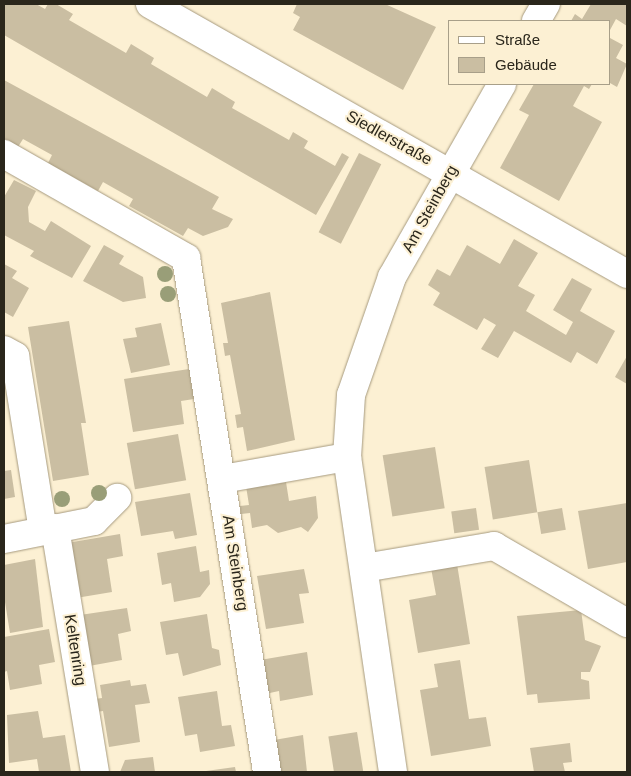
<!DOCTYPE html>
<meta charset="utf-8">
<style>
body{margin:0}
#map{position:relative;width:631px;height:776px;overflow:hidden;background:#fcf0d3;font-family:Helvetica,sans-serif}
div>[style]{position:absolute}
.building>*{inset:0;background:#cabea2;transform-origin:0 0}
.roads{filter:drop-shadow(0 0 1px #a69a7f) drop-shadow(0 0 1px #a69a7f)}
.street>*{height:28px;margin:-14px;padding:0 14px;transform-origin:14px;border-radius:14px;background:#fff}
.trees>*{width:16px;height:16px;margin:-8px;border-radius:50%;background:#999e78}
span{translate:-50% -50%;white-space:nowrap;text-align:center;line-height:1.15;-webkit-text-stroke:4px #fcf0d3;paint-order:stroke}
.street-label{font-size:16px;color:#2a261b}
.frame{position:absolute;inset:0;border:5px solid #2a261b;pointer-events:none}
.legend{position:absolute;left:448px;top:20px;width:162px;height:65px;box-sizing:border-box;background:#fcf0d3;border:1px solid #a89f89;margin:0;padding:6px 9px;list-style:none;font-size:15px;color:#2a261b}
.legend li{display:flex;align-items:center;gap:10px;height:25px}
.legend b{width:25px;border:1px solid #a89f89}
</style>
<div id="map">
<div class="building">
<div style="clip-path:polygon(4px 4px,36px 4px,45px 9px,48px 4px,56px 4px,73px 14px,69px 20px,126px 53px,131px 44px,154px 58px,151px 64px,207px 97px,212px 88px,235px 102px,232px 108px,289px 140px,293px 132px,308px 141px,304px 148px,335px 166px,342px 153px,349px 157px,316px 215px,4px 35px)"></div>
<div style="clip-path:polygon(297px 4px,385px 4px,436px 27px,403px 90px,293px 30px,300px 17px,293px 13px)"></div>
<div style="clip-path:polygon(591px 4px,627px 4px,627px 26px,616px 19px,610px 30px,610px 21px,571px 21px,575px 14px,582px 19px)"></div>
<div style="clip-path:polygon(610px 38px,623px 45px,616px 58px,627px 64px,617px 87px,610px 83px)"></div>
<div style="clip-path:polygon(4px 80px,219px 197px,212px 209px,233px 219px,228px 227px,203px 236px,188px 228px,183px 236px,129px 206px,133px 199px,103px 182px,98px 191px,48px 163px,52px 155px,23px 139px,18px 147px,4px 139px)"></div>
<div style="clip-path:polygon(534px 84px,592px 84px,589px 89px,584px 86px,573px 106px,602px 122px,559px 201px,500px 168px,529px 115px,519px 110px)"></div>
<div style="left:359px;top:153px;width:25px;height:89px;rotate:27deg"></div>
<div style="clip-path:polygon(14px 180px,36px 191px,28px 207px,29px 222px,45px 231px,51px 221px,91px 246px,72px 278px,30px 256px,34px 251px,4px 235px,4px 197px)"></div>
<div style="clip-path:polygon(514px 239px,538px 253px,518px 286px,535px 295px,526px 311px,566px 335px,573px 322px,553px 310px,572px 278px,592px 289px,580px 311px,615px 331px,597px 364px,577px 352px,571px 363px,514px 331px,498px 358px,481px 349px,496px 325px,484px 318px,477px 330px,433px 305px,440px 293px,428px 285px,437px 269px,450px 276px,467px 245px,500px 264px)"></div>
<div style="clip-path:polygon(104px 245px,124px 256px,119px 264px,143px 277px,146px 298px,123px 302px,83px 281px)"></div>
<div style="clip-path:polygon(4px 264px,17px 271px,12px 278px,29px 288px,13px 317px,4px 312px)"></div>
<div style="clip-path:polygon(270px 292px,295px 440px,247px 451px,243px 427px,237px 428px,235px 415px,241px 414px,230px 355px,225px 356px,223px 343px,228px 343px,221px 303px)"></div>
<div style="clip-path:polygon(69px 321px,86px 423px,81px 423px,89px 475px,53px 481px,28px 327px)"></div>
<div style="clip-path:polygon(161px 323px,170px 365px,131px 373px,123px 339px,137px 337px,135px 328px)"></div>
<div style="clip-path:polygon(627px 356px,627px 384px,615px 377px)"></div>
<div style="clip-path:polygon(189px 369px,194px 399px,181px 401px,184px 424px,133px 432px,124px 379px)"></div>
<div style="left:178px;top:434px;width:47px;height:52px;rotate:80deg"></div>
<div style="left:435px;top:447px;width:62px;height:53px;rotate:81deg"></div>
<div style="left:529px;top:460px;width:53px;height:45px;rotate:81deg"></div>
<div style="clip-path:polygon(11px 470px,15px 497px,4px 499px,4px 471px)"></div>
<div style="clip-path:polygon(258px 477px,268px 486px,286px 482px,289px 501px,316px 496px,318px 518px,308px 532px,301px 527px,278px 533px,267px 525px,252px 528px,250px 513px,241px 514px,240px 506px,249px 505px,245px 480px)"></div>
<div style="clip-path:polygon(190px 493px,197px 535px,175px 539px,173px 531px,141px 536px,135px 502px)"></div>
<div style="clip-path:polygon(627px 503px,627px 562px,588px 569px,578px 511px)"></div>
<div style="left:476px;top:508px;width:22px;height:25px;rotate:82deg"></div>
<div style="left:562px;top:508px;width:22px;height:25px;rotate:80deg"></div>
<div style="clip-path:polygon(120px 534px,123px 556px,107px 559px,112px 592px,70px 599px,61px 544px)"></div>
<div style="clip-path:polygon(196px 546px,200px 572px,209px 570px,210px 584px,200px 597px,174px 602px,171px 583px,162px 585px,157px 553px)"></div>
<div style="clip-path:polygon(35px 559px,43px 627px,10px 633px,4px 596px,4px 565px)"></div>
<div style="clip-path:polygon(457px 564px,470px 644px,418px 653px,409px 600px,436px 595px,431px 568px)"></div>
<div style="clip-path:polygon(304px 569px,309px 593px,299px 594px,304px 623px,266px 629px,257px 576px)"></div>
<div style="clip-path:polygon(127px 608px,131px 631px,118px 634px,122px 660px,89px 666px,80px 615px)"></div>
<div style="clip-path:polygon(581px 610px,585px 640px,601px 646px,590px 672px,581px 672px,581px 679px,589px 681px,590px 699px,538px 703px,537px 694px,527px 695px,517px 616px)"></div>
<div style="clip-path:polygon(207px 614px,212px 648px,219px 650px,221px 665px,183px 676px,178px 653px,166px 655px,160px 622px)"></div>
<div style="clip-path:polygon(49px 629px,55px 662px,39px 665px,42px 684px,10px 690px,7px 671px,4px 672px,4px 637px)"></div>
<div style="clip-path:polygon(307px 652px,313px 695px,280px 701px,279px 691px,265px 694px,260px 660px)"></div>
<div style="clip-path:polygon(460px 660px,469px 719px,486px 717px,491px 746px,431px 756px,420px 690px,438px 687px,434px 664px)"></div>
<div style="clip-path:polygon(130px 680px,131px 686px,146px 684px,150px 703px,135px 705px,140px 742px,109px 747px,103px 711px,90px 713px,88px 700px,102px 698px,100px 685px)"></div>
<div style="clip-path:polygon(217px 691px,222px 726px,231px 725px,235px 746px,200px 752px,197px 734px,185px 736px,178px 697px)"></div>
<div style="clip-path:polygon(38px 711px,43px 738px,65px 735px,71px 772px,39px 772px,37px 759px,9px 763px,7px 715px)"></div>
<div style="left:357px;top:732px;width:40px;height:29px;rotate:81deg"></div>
<div style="clip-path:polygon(303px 735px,307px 772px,278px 772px,274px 740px)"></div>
<div style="clip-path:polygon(570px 743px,572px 762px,563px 763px,565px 772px,534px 772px,530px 748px)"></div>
<div style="clip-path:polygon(153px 757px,155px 772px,120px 772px,125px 760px)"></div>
<div style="clip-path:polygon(235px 767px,236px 772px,207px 772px,206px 771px)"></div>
</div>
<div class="roads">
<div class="street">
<div style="left:150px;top:4px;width:548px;rotate:29.51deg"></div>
<div style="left:536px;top:21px;width:20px;rotate:-60deg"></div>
<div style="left:4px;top:154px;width:210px;rotate:29.7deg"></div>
<div style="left:186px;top:258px;width:520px;rotate:81.04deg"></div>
<div style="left:4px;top:350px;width:13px;rotate:29deg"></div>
<div style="left:15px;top:356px;width:177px;rotate:80.9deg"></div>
<div style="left:222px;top:479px;width:127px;rotate:-10deg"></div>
<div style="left:55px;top:528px;width:247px;rotate:80.7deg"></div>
<div style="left:4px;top:539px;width:92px;rotate:-11.3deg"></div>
<div style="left:94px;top:521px;width:33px;rotate:-45deg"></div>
<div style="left:364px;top:568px;width:132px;rotate:-9.6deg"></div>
<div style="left:494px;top:546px;width:154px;rotate:30.1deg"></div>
<div style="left:393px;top:772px;width:318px;rotate:-98.3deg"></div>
<div style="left:347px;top:457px;width:62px;rotate:-86.3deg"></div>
<div style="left:351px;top:395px;width:125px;rotate:-70.8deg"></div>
<div style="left:392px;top:277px;width:222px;rotate:-60.3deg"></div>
</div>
</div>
<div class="trees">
<div style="left:165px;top:274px"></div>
<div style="left:168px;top:294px"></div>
<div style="left:99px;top:493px"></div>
<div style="left:62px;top:499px"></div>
</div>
<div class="street-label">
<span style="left:389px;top:138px;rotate:29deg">Siedlerstraße</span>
<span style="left:430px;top:209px;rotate:-61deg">Am Steinberg</span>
<span style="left:235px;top:563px;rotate:81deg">Am Steinberg</span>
<span style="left:75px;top:650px;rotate:81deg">Keltenring</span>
</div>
<div class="frame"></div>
<ul class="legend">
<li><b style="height:6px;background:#fff"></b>Straße</li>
<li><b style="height:14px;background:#cabea2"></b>Gebäude</li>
</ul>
</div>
